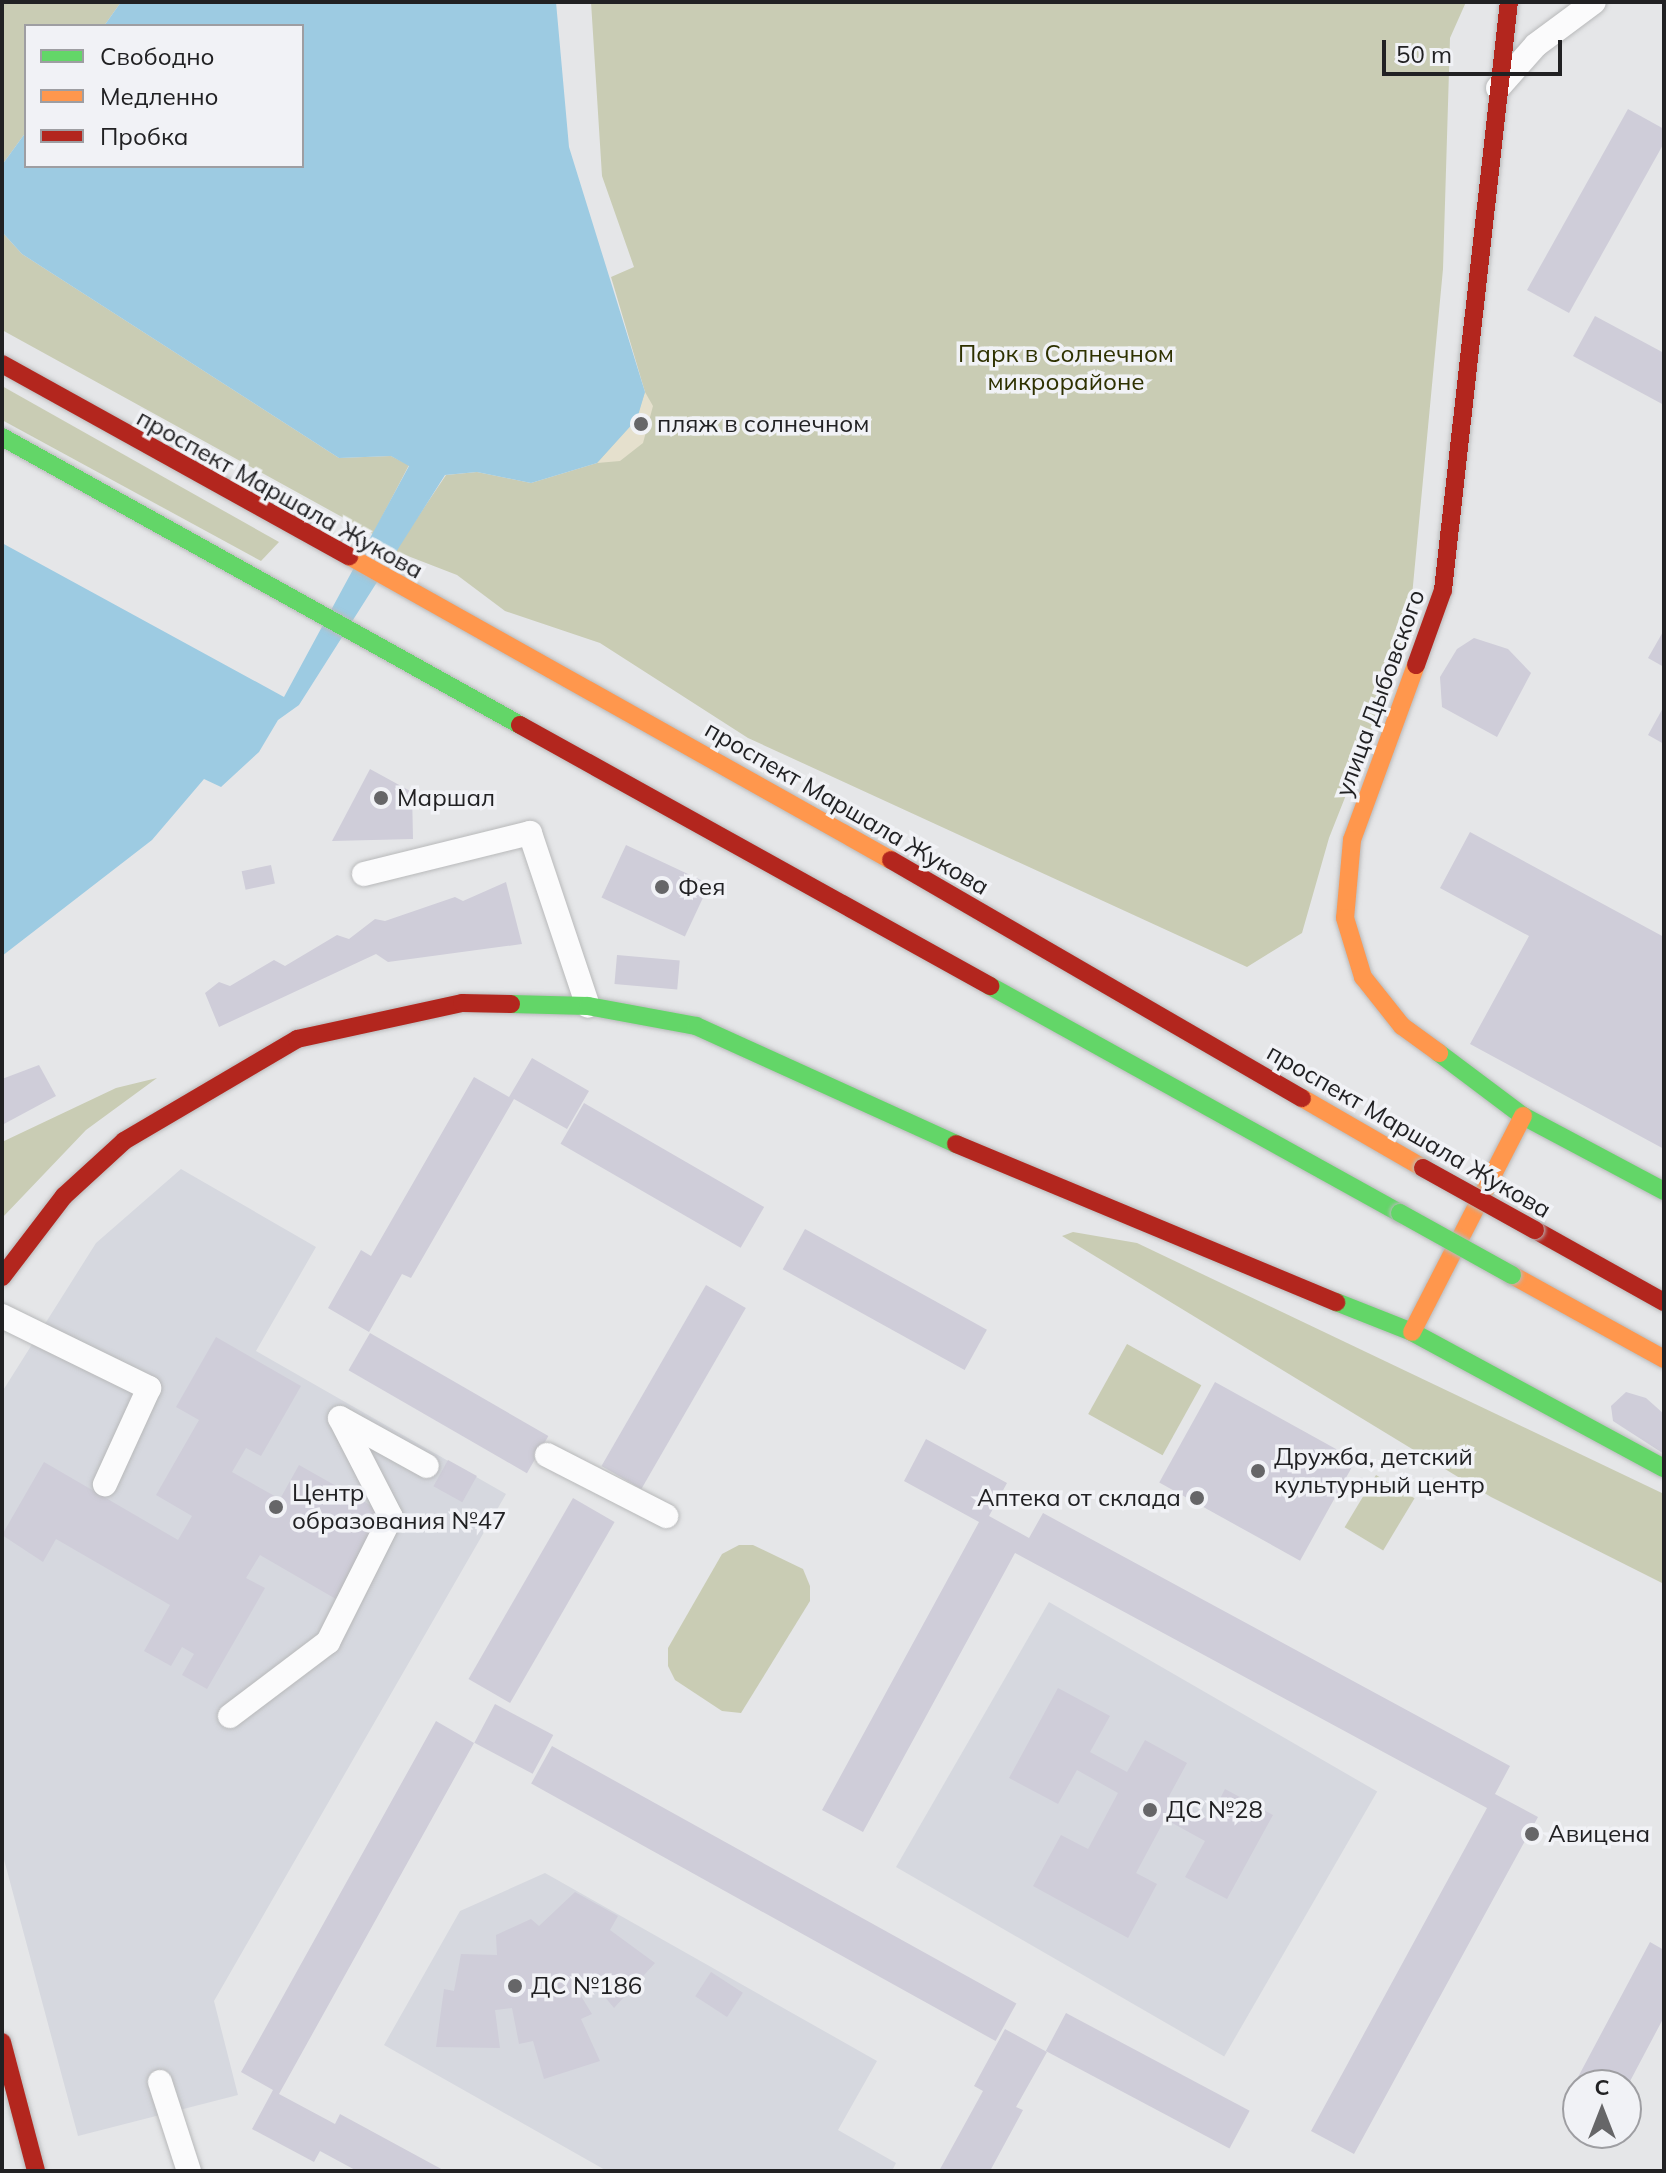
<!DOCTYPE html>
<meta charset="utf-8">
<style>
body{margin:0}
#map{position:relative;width:1666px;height:2173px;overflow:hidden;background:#e5e6e8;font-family:Mulish,sans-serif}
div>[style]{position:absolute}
.built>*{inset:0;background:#d6d8df;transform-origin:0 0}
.green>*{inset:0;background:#c9ccb4;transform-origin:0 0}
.sand>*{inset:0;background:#e5e0cd}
.water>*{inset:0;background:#9dcbe2}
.building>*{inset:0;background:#cfcdd9;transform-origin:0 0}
.roads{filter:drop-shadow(0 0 2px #b8b9ba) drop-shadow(0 0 2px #b8b9ba)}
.street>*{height:24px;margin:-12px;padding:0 12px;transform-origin:12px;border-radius:12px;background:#fbfbfc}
.fast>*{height:18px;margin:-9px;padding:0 9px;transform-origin:9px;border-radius:9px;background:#63d668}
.slow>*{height:18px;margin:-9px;padding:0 9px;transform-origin:9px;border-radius:9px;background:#ff974d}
.jam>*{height:18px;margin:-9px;padding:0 9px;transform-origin:9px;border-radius:9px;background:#b3261e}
.bridges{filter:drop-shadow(0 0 2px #b8b9ba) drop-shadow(0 0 2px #b8b9ba)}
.fast-bridge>*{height:18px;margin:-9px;padding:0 9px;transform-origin:9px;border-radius:9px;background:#63d668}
.jam-bridge>*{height:18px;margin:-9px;padding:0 9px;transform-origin:9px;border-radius:9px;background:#b3261e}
.dots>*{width:22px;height:22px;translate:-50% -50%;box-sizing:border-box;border:4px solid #f1f2f6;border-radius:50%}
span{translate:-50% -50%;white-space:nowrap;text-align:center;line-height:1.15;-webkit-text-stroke:7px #f1f2f6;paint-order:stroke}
.park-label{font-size:24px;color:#2e3100}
.poi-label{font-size:24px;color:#212123}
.left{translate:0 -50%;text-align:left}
.right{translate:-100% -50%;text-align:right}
.street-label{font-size:24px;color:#212123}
.frame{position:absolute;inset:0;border:4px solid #212123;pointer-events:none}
.legend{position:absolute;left:24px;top:24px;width:280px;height:144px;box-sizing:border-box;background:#f1f2f6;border:2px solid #9e9ea2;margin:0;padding:10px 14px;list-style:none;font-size:24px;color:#212123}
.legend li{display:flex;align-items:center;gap:16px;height:40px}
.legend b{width:40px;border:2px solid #9e9ea2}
.north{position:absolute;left:1562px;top:2069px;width:80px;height:80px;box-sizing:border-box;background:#f1f2f6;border:2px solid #9e9ea2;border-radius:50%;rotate:0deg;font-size:22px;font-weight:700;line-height:32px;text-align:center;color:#212123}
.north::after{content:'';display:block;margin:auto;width:28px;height:36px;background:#666668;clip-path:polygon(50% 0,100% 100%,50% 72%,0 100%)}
.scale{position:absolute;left:1382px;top:40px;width:180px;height:36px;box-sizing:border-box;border:4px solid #212123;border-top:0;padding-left:10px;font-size:24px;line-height:28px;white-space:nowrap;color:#212123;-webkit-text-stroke:6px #f1f2f6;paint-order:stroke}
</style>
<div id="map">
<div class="built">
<div style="clip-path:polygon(181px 1169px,316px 1247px,256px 1351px,506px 1494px,214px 2001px,238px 2095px,78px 2136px,2px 1852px,2px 1392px,96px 1243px)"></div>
<div style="left:1049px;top:1602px;width:379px;height:306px;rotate:30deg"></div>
<div style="clip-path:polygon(545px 1873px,877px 2061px,838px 2130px,896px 2163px,892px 2171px,607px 2171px,384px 2045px,460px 1911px)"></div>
</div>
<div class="green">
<div style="clip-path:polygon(2px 2px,121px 2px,104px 26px,26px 26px,26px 132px,2px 165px)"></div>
<div style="clip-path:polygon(591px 2px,1466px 2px,1450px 38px,1443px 269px,1408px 638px,1329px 838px,1302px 933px,1247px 967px,748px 738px,600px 643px,505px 611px,457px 575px,395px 551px,446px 475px,477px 472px,531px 483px,597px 463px,645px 392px,611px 277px,634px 267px,602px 176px)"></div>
<div style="clip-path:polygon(2px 232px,22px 254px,339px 458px,391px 456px,409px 465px,373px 534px,2px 330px)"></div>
<div style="clip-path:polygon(2px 386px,279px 542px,261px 561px,2px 420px)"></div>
<div style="clip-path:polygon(157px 1078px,86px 1130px,2px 1218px,2px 1142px,116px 1088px)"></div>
<div style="clip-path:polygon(1073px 1232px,1137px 1243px,1664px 1494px,1664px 1584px,1491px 1497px,1062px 1236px)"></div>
<div style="left:1127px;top:1344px;width:85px;height:80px;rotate:29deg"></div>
<div style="left:1376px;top:1475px;width:45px;height:61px;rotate:31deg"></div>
<div style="clip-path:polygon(739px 1545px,753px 1545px,803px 1569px,810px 1586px,810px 1601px,741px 1713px,722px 1711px,675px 1680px,668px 1666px,668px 1648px,722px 1554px)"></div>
</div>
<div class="sand">
<div style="clip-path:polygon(645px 392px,653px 406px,643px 443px,620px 461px,597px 463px,636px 419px)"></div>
</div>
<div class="water">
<div style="clip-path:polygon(121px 2px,556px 2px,569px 147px,645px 392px,637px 419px,597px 463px,531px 483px,477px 472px,445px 475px,299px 705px,278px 720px,259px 752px,221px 787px,204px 779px,152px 840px,2px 956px,2px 543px,284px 697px,409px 466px,391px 456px,339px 458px,22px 254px,2px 232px,2px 165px,26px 132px,26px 166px,302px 166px,302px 26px,104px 26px)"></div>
</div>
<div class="building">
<div style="clip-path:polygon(1628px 109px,1664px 129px,1664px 143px,1569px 313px,1527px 290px)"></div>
<div style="clip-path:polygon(1595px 316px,1664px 353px,1664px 405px,1573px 356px)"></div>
<div style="clip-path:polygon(1664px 630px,1664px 667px,1648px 658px)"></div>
<div style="clip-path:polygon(1474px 638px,1508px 649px,1531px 673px,1497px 737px,1442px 707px,1440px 677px,1457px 649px)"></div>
<div style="clip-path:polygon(1664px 706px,1664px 744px,1648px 735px)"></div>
<div style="clip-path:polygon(370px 769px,412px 792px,413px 839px,332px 841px)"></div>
<div style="clip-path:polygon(1470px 832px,1664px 937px,1664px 1149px,1470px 1044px,1529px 936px,1440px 888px)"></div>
<div style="left:626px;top:845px;width:92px;height:58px;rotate:25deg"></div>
<div style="left:271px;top:865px;width:19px;height:30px;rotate:78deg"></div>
<div style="clip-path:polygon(506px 882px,522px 944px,388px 962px,376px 954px,219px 1027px,205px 993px,219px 982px,230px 986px,274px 960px,285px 966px,337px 935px,349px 939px,375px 919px,385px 921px,455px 897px,463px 901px)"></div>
<div style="left:617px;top:955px;width:63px;height:29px;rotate:5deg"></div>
<div style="clip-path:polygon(532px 1058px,589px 1091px,567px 1129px,514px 1099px,411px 1278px,402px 1274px,369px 1332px,328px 1308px,361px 1250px,371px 1256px,474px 1077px,509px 1097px)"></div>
<div style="clip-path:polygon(39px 1065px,56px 1096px,2px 1125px,2px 1079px)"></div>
<div style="left:584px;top:1103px;width:208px;height:47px;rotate:30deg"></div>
<div style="left:805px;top:1229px;width:208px;height:46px;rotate:29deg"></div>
<div style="left:706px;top:1285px;width:46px;height:209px;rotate:30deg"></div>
<div style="left:370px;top:1333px;width:206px;height:43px;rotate:30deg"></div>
<div style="clip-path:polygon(216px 1337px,301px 1386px,261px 1456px,246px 1448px,232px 1472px,280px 1499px,299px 1465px,391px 1517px,341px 1602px,260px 1555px,246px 1578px,265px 1588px,207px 1689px,182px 1675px,194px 1654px,182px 1647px,171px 1666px,144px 1651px,170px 1605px,56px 1539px,43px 1562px,2px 1535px,44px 1462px,178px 1540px,192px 1516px,156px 1495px,199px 1420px,176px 1407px)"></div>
<div style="left:1215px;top:1382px;width:161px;height:115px;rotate:29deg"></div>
<div style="clip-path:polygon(1626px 1392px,1646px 1398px,1664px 1414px,1664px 1454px,1613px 1421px,1611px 1406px)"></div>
<div style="clip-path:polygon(926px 1439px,1007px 1483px,989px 1516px,1029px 1538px,1043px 1513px,1510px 1766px,1495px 1794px,1538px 1817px,1354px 2154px,1311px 2131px,1487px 1808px,1015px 1553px,863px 1832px,822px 1810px,979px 1522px,904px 1481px)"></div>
<div style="left:448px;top:1460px;width:33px;height:30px;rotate:29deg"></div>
<div style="left:573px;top:1498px;width:48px;height:209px;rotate:30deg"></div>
<div style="clip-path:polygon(1058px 1688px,1110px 1716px,1090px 1752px,1127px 1772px,1145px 1740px,1187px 1763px,1168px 1798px,1209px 1820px,1225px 1789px,1273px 1815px,1227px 1899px,1185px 1877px,1205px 1841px,1165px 1819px,1136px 1873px,1157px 1884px,1128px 1938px,1033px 1886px,1061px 1835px,1088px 1849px,1118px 1793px,1077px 1770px,1058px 1804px,1009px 1778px)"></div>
<div style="left:495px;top:1704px;width:66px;height:44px;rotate:28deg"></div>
<div style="clip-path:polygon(436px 1721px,474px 1743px,279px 2094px,335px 2124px,340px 2114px,445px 2171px,357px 2171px,320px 2151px,314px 2162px,252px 2129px,273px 2090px,241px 2072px)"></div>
<div style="left:552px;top:1746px;width:531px;height:43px;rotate:29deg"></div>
<div style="clip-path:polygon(575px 1892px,618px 1916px,610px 1930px,655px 1963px,614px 2008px,586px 1974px,573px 1983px,592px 2014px,581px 2019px,600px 2061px,544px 2079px,533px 2041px,519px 2044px,512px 2008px,495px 2010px,500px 2048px,436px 2047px,444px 1989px,454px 1991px,461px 1954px,497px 1955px,496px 1935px,531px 1919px,539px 1926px)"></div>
<div style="clip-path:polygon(1650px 1942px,1664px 1950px,1664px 2017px,1628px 2085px,1578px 2085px,1578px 2099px,1569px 2094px)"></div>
<div style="left:711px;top:1972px;width:38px;height:29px;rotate:33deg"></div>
<div style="left:1066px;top:2013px;width:208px;height:43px;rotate:28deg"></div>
<div style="clip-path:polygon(1005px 2029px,1047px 2052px,1016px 2107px,1023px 2110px,990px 2171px,939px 2171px,983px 2091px,974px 2086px)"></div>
</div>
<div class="roads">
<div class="street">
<div style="left:1498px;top:88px;width:57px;rotate:-48.5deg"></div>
<div style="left:1536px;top:45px;width:72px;rotate:-36.6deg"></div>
<div style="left:364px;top:874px;width:171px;rotate:-13.9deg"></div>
<div style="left:530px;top:833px;width:182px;rotate:71.5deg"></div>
<div style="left:2px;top:1316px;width:164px;rotate:26.1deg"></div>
<div style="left:149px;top:1388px;width:106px;rotate:114.6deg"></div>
<div style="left:340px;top:1418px;width:99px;rotate:28.9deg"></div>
<div style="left:547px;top:1455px;width:134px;rotate:27.1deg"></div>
<div style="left:230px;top:1716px;width:123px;rotate:-37.1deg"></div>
<div style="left:328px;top:1642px;width:140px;rotate:-63.3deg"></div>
<div style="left:391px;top:1517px;width:111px;rotate:-117.3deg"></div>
<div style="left:160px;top:2082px;width:94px;rotate:72deg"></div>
</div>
<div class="fast">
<div style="left:2px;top:437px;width:593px;rotate:29.07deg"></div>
<div style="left:990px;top:986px;width:469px;rotate:29deg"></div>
<div style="left:511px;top:1004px;width:77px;rotate:1.5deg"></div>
<div style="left:588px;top:1006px;width:110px;rotate:10.5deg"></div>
<div style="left:696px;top:1026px;width:286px;rotate:24.4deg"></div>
<div style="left:1439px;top:1053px;width:105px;rotate:36.9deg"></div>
<div style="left:1523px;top:1116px;width:160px;rotate:28deg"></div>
<div style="left:1336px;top:1302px;width:82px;rotate:21.5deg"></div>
<div style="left:1412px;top:1332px;width:286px;rotate:28.4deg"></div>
</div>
<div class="slow">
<div style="left:349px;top:556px;width:621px;rotate:29.29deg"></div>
<div style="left:1416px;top:665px;width:186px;rotate:110.1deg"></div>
<div style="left:1352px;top:840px;width:78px;rotate:95.1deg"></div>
<div style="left:1345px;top:918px;width:62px;rotate:73deg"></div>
<div style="left:1363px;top:977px;width:63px;rotate:51.5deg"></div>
<div style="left:1402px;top:1026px;width:46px;rotate:36.1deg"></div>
<div style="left:1302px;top:1098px;width:140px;rotate:30deg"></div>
<div style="left:1512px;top:1275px;width:174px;rotate:28.9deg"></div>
<div style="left:1412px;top:1332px;width:243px;rotate:-62.8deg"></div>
</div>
<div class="jam">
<div style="left:2px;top:364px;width:397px;rotate:29deg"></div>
<div style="left:1416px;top:665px;width:80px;rotate:-70.2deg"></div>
<div style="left:1443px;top:590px;width:592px;rotate:-83.6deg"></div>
<div style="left:520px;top:725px;width:538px;rotate:29.04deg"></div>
<div style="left:891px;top:860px;width:475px;rotate:30.1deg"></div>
<div style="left:956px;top:1144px;width:412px;rotate:22.6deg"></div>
<div style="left:1535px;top:1230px;width:148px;rotate:29.2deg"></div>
<div style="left:2px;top:1277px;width:102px;rotate:-52.6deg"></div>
<div style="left:64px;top:1196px;width:81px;rotate:-42.5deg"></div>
<div style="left:124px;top:1141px;width:201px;rotate:-30.5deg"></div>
<div style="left:297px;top:1039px;width:169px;rotate:-12.3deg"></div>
<div style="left:462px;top:1003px;width:49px;rotate:1.2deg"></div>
<div style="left:2px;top:2042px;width:133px;rotate:75.2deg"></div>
</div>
</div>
<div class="bridges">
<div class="fast-bridge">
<div style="left:1400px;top:1213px;width:128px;rotate:29deg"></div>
</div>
<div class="jam-bridge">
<div style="left:1423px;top:1168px;width:128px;rotate:29deg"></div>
</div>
</div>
<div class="dots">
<div style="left:641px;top:424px;background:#666668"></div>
<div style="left:381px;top:798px;background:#666668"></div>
<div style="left:662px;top:887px;background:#666668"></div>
<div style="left:1258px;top:1471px;background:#666668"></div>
<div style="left:1197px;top:1498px;background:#666668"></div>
<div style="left:276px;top:1507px;background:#666668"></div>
<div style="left:1150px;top:1810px;background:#666668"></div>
<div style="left:1532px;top:1834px;background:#666668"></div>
<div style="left:515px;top:1986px;background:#666668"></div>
</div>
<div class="park-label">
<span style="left:1066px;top:368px">Парк в Солнечном<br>микрорайоне</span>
</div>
<div class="poi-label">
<span class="left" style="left:657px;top:424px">пляж в солнечном</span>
<span class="left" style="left:397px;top:798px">Маршал</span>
<span class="left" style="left:678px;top:887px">Фея</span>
<span class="left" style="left:1274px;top:1471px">Дружба, детский<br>культурный центр</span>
<span class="left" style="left:292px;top:1507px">Центр<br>образования №47</span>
<span class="right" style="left:1181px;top:1498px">Аптека от склада</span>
<span class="left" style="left:1166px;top:1810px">ДС №28</span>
<span class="left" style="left:1548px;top:1834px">Авицена</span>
<span class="left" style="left:531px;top:1986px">ДС №186</span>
</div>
<div class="street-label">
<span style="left:280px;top:494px;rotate:29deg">проспект Маршала Жукова</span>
<span style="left:1380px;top:693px;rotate:-70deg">улица Дыбовского</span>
<span style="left:847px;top:808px;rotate:30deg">проспект Маршала Жукова</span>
<span style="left:1409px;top:1131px;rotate:30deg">проспект Маршала Жукова</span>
</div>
<div class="frame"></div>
<ul class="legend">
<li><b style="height:10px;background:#63d668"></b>Свободно</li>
<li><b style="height:10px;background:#ff974d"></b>Медленно</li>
<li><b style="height:10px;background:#b3261e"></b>Пробка</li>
</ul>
<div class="north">С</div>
<div class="scale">50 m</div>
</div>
